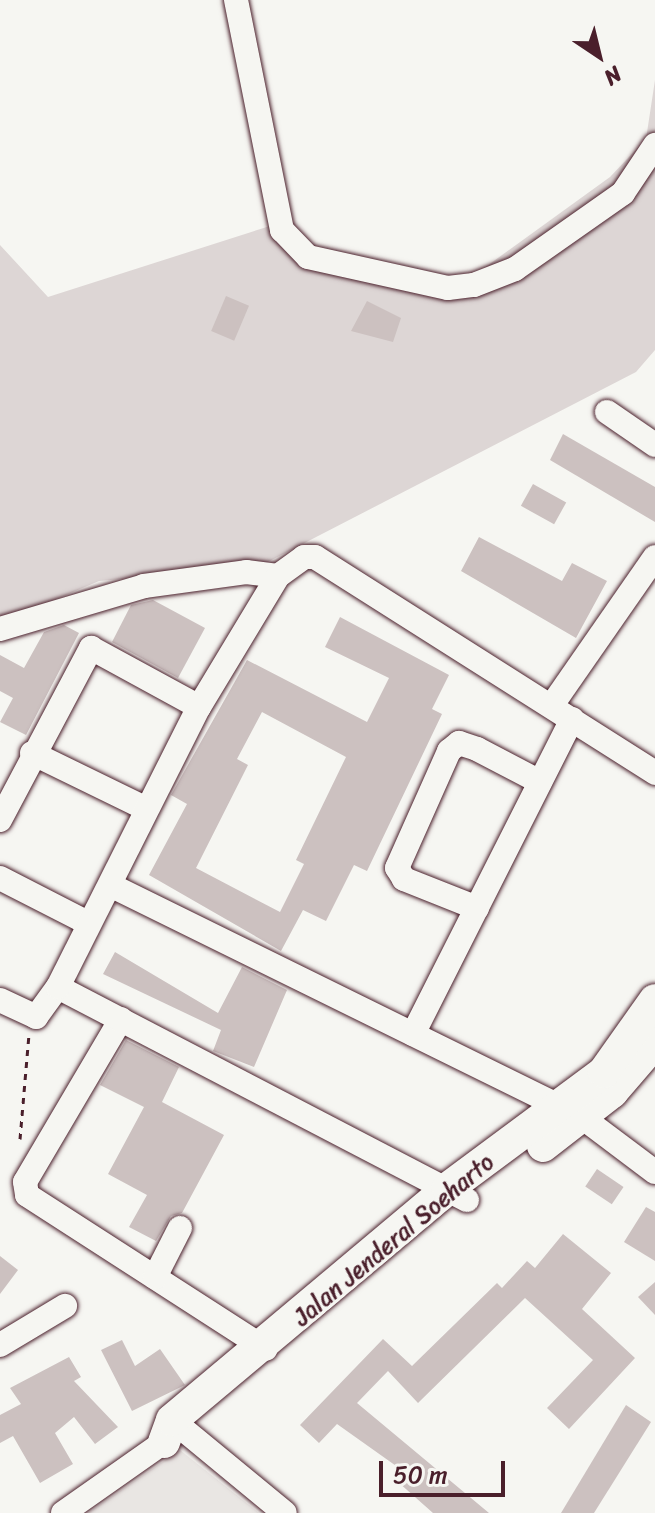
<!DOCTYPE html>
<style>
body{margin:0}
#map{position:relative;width:655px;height:1513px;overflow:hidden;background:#f6f6f2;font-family:Sriracha,sans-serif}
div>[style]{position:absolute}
.built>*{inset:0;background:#e9e6e3}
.green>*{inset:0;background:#ddd6d5}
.building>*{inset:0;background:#ccc1c0;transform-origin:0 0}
.path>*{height:3px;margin-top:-1.5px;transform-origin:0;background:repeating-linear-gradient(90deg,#4a1f2b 0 6px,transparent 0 12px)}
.roads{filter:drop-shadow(0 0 2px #4a1f2b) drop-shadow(0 0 2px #4a1f2b)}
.minor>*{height:24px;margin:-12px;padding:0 12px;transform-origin:12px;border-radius:12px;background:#f6f6f2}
.major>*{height:32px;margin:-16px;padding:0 16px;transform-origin:16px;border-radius:16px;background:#f6f6f2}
span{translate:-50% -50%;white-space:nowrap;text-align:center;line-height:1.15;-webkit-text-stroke:6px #f6f6f2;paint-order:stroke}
.street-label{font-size:24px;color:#4a1f2b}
.north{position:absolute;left:559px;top:16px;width:80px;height:80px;-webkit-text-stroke:6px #f6f6f2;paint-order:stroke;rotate:145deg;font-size:22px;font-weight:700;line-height:32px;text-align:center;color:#4a1f2b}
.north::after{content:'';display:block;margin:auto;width:28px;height:36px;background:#4a1f2b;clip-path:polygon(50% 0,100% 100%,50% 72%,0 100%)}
.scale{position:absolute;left:379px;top:1461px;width:126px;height:36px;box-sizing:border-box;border:4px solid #4a1f2b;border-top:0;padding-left:10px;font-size:24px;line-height:28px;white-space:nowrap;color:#4a1f2b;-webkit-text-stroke:6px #f6f6f2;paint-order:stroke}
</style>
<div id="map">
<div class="built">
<div style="clip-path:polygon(180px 1450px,259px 1513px,88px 1513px)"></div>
</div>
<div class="green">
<div style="clip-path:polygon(655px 80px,655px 350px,636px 372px,258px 567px,99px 581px,0 623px,0 245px,48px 297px,270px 226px,295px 256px,452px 283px,473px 276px,610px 177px,646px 139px)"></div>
</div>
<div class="building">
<div style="left:226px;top:296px;width:25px;height:38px;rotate:23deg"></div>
<div style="clip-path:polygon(367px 301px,401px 318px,393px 342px,351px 331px)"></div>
<div style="clip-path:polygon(563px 434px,655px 487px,655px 522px,550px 460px)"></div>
<div style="left:533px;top:484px;width:38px;height:25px;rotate:29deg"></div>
<div style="clip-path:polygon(479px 537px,562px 581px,572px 563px,607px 581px,576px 638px,461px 571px)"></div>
<div style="clip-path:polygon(153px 600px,205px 628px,178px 678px,112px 642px,131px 605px)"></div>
<div style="clip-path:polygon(evenodd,340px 617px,449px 675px,432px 709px,442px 714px,367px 871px,354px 865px,326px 921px,303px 910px,281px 951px,149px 875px,187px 804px,171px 795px,247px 660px,367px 722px,389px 678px,325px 647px,340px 617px,262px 712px,346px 757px,296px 860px,304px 864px,280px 912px,196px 868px,248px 765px,237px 759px,262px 712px)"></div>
<div style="clip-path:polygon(64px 625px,79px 633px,26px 735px,0 722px,13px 698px,0 691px,0 655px,24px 668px,44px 632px)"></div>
<div style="clip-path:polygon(115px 952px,218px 1013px,242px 967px,287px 990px,254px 1067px,213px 1051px,221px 1030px,103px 974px)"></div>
<div style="clip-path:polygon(126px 1040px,179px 1067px,162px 1102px,224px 1135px,182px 1213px,171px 1216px,156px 1241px,129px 1227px,147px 1195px,108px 1174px,144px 1107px,100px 1085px)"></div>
<div style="left:597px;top:1169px;width:32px;height:21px;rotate:34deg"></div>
<div style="clip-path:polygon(646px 1207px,655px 1212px,655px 1261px,624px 1242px)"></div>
<div style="clip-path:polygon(563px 1234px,611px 1273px,582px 1309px,635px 1358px,569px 1429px,547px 1408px,593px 1360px,525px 1298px,418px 1403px,388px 1371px,357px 1403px,489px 1513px,433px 1513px,398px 1482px,406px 1473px,337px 1424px,319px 1443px,300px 1425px,383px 1339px,412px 1366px,497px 1283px,502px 1288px,527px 1261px,535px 1268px)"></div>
<div style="clip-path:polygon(0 1256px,18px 1270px,0 1294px)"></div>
<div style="clip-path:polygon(655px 1282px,655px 1315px,638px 1297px)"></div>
<div style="clip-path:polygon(122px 1340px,135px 1366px,160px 1349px,185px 1385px,132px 1411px,101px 1350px)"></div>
<div style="clip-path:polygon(69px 1357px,81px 1377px,74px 1381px,118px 1427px,95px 1444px,74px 1417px,55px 1433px,73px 1464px,40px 1483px,13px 1436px,0 1443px,0 1415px,21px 1404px,10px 1388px)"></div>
<div style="clip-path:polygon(626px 1405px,651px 1422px,594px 1513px,561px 1513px)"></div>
</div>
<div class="path">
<div style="left:20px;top:1139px;width:104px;rotate:-85.1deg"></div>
</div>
<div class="roads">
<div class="minor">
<div style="left:236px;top:0;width:235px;rotate:78.7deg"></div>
<div style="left:282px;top:230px;width:37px;rotate:46deg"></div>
<div style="left:308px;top:257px;width:143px;rotate:12.5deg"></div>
<div style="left:448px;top:288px;width:26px;rotate:-7deg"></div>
<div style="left:474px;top:285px;width:44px;rotate:-21.3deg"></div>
<div style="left:515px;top:269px;width:132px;rotate:-35.1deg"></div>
<div style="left:623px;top:193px;width:58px;rotate:-56.3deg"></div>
<div style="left:607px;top:412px;width:58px;rotate:34.5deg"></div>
<div style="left:0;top:629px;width:150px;rotate:-16.6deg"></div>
<div style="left:144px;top:586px;width:103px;rotate:-7.8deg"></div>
<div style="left:246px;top:572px;width:32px;rotate:7deg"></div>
<div style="left:552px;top:705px;width:180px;rotate:-55.2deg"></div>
<div style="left:32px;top:753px;width:126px;rotate:26deg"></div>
<div style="left:0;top:820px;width:195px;rotate:-62.1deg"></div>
<div style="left:91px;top:648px;width:123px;rotate:28.6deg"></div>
<div style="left:0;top:878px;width:99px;rotate:27.1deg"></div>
<div style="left:110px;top:885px;width:527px;rotate:26.22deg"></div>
<div style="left:583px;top:1118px;width:90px;rotate:36.9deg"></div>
<div style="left:477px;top:908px;width:79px;rotate:-158.3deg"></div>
<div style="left:404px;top:879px;width:13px;rotate:-122deg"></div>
<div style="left:397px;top:868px;width:128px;rotate:-66deg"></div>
<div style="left:449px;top:751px;width:13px;rotate:-39deg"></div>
<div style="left:459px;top:743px;width:19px;rotate:18deg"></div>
<div style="left:477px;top:749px;width:71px;rotate:27.6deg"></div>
<div style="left:0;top:1000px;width:40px;rotate:25deg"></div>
<div style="left:36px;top:1017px;width:37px;rotate:-54deg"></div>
<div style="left:121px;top:1019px;width:189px;rotate:120.5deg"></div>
<div style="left:25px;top:1182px;width:13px;rotate:81deg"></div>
<div style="left:27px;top:1195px;width:284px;rotate:32.8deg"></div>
<div style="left:413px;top:1034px;width:353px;rotate:-63.2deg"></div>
<div style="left:467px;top:1200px;width:461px;rotate:-152.5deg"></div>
<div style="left:58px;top:987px;width:313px;rotate:-63.3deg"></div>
<div style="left:199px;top:707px;width:153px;rotate:-58.9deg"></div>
<div style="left:278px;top:576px;width:32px;rotate:-36deg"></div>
<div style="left:304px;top:557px;width:11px"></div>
<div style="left:315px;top:557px;width:403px;rotate:32.4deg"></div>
<div style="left:155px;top:1277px;width:55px;rotate:-63deg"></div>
<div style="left:0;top:1345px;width:76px;rotate:-31deg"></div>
<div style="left:172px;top:1420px;width:146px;rotate:39.5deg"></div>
<div style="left:63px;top:1513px;width:123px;rotate:-35.1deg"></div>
</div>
<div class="major">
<div style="left:543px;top:1146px;width:88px;rotate:-38deg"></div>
<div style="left:612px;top:1092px;width:66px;rotate:-49.3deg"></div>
<div style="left:164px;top:1442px;width:23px;rotate:-70deg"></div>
<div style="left:172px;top:1420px;width:361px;rotate:-40deg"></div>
<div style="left:448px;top:1188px;width:194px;rotate:-36.6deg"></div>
<div style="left:604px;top:1072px;width:88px;rotate:-54.7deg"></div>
</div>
</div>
<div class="street-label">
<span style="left:394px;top:1240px;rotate:-40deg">Jalan Jenderal Soeharto</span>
</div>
<div class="north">N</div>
<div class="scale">50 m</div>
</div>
